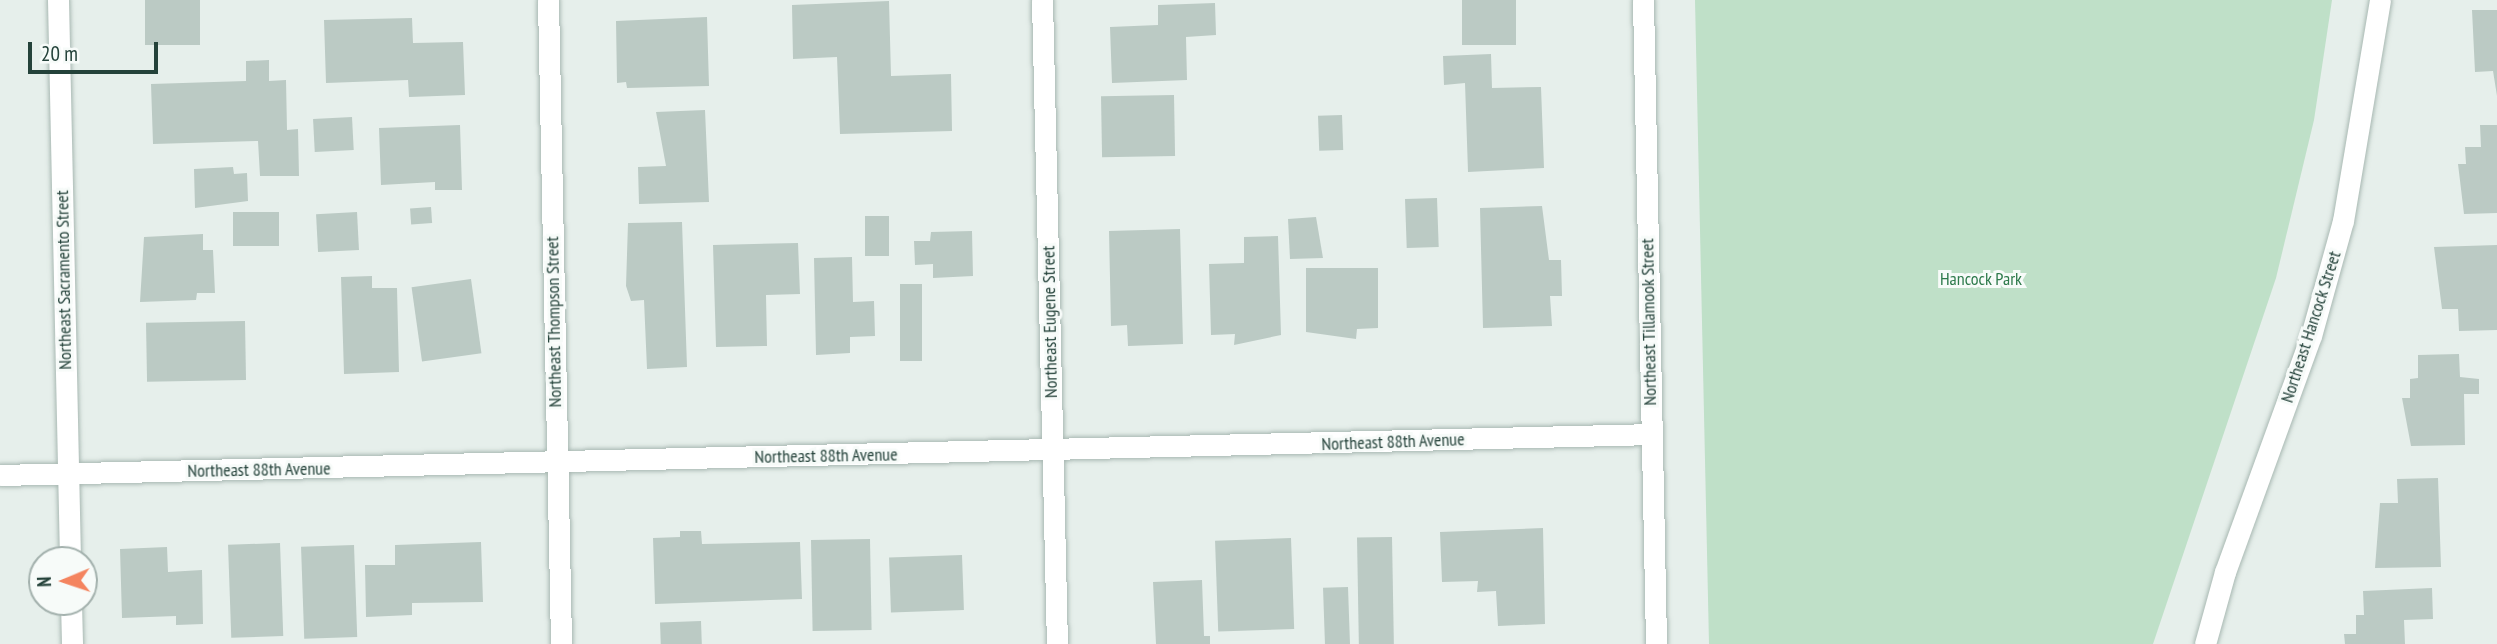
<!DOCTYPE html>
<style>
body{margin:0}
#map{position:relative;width:2497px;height:644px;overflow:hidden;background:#e6efeb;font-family:"PT Sans Narrow",sans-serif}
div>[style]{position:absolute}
.green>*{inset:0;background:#bfe0c8}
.building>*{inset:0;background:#bbcac4;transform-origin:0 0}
.roads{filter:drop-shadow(0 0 2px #a8b8b2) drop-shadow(0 0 2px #a8b8b2)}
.minor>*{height:21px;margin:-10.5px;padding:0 10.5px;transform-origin:10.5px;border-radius:10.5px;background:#fff}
span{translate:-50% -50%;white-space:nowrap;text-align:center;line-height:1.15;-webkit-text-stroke:6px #f7fbf9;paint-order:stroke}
.park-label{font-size:18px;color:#2d7a4b}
.street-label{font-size:18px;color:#24423a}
.north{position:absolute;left:28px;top:546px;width:70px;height:70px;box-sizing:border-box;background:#f7fbf9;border:2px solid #a3b1ad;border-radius:50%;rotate:268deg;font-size:19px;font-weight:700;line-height:28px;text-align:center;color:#24423a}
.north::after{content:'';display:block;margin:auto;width:24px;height:32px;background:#f4845f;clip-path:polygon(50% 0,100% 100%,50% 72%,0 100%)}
.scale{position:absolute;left:28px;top:42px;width:130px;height:32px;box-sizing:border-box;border:4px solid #24423a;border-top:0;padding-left:9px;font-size:21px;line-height:24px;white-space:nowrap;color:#24423a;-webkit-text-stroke:5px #f7fbf9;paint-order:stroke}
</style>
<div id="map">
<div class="green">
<div style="clip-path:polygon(1695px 0,2332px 0,2314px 120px,2276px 278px,2153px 644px,1709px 644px)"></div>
</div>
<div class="building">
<div style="left:145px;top:0;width:55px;height:45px"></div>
<div style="left:1462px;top:0;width:54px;height:45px"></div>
<div style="clip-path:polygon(889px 1px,891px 76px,951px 74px,952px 131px,840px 134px,837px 57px,793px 59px,792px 5px)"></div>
<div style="clip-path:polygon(1215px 3px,1216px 35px,1186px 37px,1187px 80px,1112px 83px,1110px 27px,1158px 25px,1158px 5px)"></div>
<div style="clip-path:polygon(2472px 10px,2497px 10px,2497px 96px,2493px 71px,2475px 72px)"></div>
<div style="clip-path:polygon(707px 17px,709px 86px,627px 88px,626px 82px,617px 83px,616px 21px)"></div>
<div style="clip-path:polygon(412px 18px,413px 43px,463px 42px,465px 95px,409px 97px,408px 80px,326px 83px,324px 20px)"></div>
<div style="clip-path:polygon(1491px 54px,1492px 88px,1541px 87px,1544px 168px,1468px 172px,1465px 83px,1444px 85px,1443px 56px)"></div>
<div style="clip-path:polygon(269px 60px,269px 81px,286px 80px,287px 130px,298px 129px,299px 176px,260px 176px,258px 141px,153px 144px,151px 84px,246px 81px,246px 61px)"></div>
<div style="left:1174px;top:95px;width:61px;height:73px;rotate:89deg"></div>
<div style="clip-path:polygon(705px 110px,709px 202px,639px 204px,638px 167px,666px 166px,656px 112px)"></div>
<div style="left:1342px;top:115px;width:35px;height:24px;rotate:88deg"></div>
<div style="left:352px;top:117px;width:33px;height:39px;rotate:87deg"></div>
<div style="clip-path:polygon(460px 125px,462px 190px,435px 190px,435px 182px,381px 185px,379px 128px)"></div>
<div style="clip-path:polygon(2480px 125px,2497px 125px,2497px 213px,2464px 214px,2458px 164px,2466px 164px,2465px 147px,2481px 147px)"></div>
<div style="clip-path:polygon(233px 167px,234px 174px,247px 173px,248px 201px,195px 208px,194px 169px)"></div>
<div style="left:1437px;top:198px;width:49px;height:32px;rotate:88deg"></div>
<div style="clip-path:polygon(1542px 206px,1549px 260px,1561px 260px,1562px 296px,1550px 296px,1552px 326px,1483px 328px,1480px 208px)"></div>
<div style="left:431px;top:207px;width:16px;height:21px;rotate:86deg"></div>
<div style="left:279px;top:212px;width:34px;height:46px;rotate:90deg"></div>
<div style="left:357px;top:212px;width:38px;height:41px;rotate:87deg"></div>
<div style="left:865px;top:216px;width:24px;height:40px"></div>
<div style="clip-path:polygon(1316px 217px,1323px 258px,1290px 259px,1288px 219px)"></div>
<div style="clip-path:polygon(682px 222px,687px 367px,647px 369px,644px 300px,631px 301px,626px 286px,628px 223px)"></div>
<div style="clip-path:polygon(1180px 229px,1183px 344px,1128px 346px,1127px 325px,1111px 326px,1109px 231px)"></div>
<div style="clip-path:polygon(972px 231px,973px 276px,933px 278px,933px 264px,915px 265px,914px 241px,930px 241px,931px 232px)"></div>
<div style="clip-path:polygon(203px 234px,203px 250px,213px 250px,215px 293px,197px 293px,196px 300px,140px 302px,144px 237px)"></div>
<div style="clip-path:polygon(1278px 236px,1281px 335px,1234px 345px,1235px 334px,1211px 335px,1209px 264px,1244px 263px,1244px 237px)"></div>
<div style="clip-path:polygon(798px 243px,800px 294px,766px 295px,767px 346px,716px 347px,713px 245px)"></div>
<div style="clip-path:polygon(2497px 245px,2497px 330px,2459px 331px,2458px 309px,2442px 309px,2434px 247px)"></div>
<div style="clip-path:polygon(852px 257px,853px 302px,874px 301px,875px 336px,850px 337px,850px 353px,816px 355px,814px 258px)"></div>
<div style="clip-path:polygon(1306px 268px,1378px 268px,1378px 328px,1357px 329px,1356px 339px,1306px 332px)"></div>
<div style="clip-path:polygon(372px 276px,372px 288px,397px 288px,399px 372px,344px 374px,341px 277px)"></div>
<div style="left:471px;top:279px;width:75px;height:60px;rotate:82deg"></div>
<div style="left:900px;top:284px;width:22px;height:77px"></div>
<div style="left:245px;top:321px;width:59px;height:99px;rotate:89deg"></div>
<div style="clip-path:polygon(2459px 354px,2460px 377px,2479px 379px,2479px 394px,2464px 394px,2465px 445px,2411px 446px,2402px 398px,2410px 398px,2410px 379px,2418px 378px,2418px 355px)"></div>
<div style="clip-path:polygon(2438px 478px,2441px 567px,2375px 568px,2380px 503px,2398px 503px,2397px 479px)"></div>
<div style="clip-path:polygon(1543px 528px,1545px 624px,1498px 626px,1496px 591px,1477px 592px,1478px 581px,1442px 582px,1440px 532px)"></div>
<div style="clip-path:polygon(680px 531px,701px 531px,702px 544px,800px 542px,802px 599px,655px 604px,653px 538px,680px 537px)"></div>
<div style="left:1392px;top:537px;width:107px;height:35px;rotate:89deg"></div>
<div style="left:1291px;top:538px;width:91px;height:76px;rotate:88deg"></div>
<div style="left:870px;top:539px;width:91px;height:59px;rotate:89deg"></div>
<div style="clip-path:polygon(481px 542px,483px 602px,412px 603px,412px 615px,366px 617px,365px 565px,395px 565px,395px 545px)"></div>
<div style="left:280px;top:543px;width:93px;height:52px;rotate:88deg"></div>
<div style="left:354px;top:545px;width:92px;height:53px;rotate:88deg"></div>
<div style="clip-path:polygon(167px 547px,168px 572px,202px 570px,203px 624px,176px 625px,176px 616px,122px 618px,120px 549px)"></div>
<div style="left:962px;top:555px;width:55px;height:73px;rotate:88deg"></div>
<div style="clip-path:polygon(1202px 580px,1204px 636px,1210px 636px,1210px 644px,1156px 644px,1153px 582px)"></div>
<div style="left:1348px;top:587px;width:57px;height:25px;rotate:88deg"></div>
<div style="clip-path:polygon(2432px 588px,2433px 619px,2404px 620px,2405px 644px,2345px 644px,2344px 634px,2356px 634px,2356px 615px,2364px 615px,2363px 591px)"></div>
<div style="left:701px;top:621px;width:23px;height:41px;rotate:88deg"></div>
</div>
<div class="roads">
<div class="minor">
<div style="left:58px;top:0;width:560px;rotate:88.77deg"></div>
<div style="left:548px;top:0;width:644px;rotate:88.84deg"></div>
<div style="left:1042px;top:0;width:644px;rotate:88.67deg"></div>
<div style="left:1643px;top:0;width:644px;rotate:88.84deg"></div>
<div style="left:0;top:475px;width:1652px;rotate:-1.42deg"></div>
<div style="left:71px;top:602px;width:42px;rotate:88.6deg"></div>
<div style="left:2205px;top:644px;width:75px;rotate:-74.5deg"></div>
<div style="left:2225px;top:572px;width:251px;rotate:-70deg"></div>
<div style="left:2311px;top:336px;width:119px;rotate:-74.5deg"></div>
<div style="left:2343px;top:221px;width:224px;rotate:-80.5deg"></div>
</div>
</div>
<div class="park-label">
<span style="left:1981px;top:279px">Hancock Park</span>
</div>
<div class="street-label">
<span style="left:64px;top:280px;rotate:-91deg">Northeast Sacramento Street</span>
<span style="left:554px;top:322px;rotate:-91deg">Northeast Thompson Street</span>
<span style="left:1050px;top:322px;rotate:-91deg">Northeast Eugene Street</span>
<span style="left:1649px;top:322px;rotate:-91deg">Northeast Tillamook Street</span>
<span style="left:2311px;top:327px;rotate:-72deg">Northeast Hancock Street</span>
<span style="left:1393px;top:442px;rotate:-2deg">Northeast 88th Avenue</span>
<span style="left:826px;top:456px;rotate:-1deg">Northeast 88th Avenue</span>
<span style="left:259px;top:470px;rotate:-1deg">Northeast 88th Avenue</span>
</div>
<div class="north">N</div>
<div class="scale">20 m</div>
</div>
